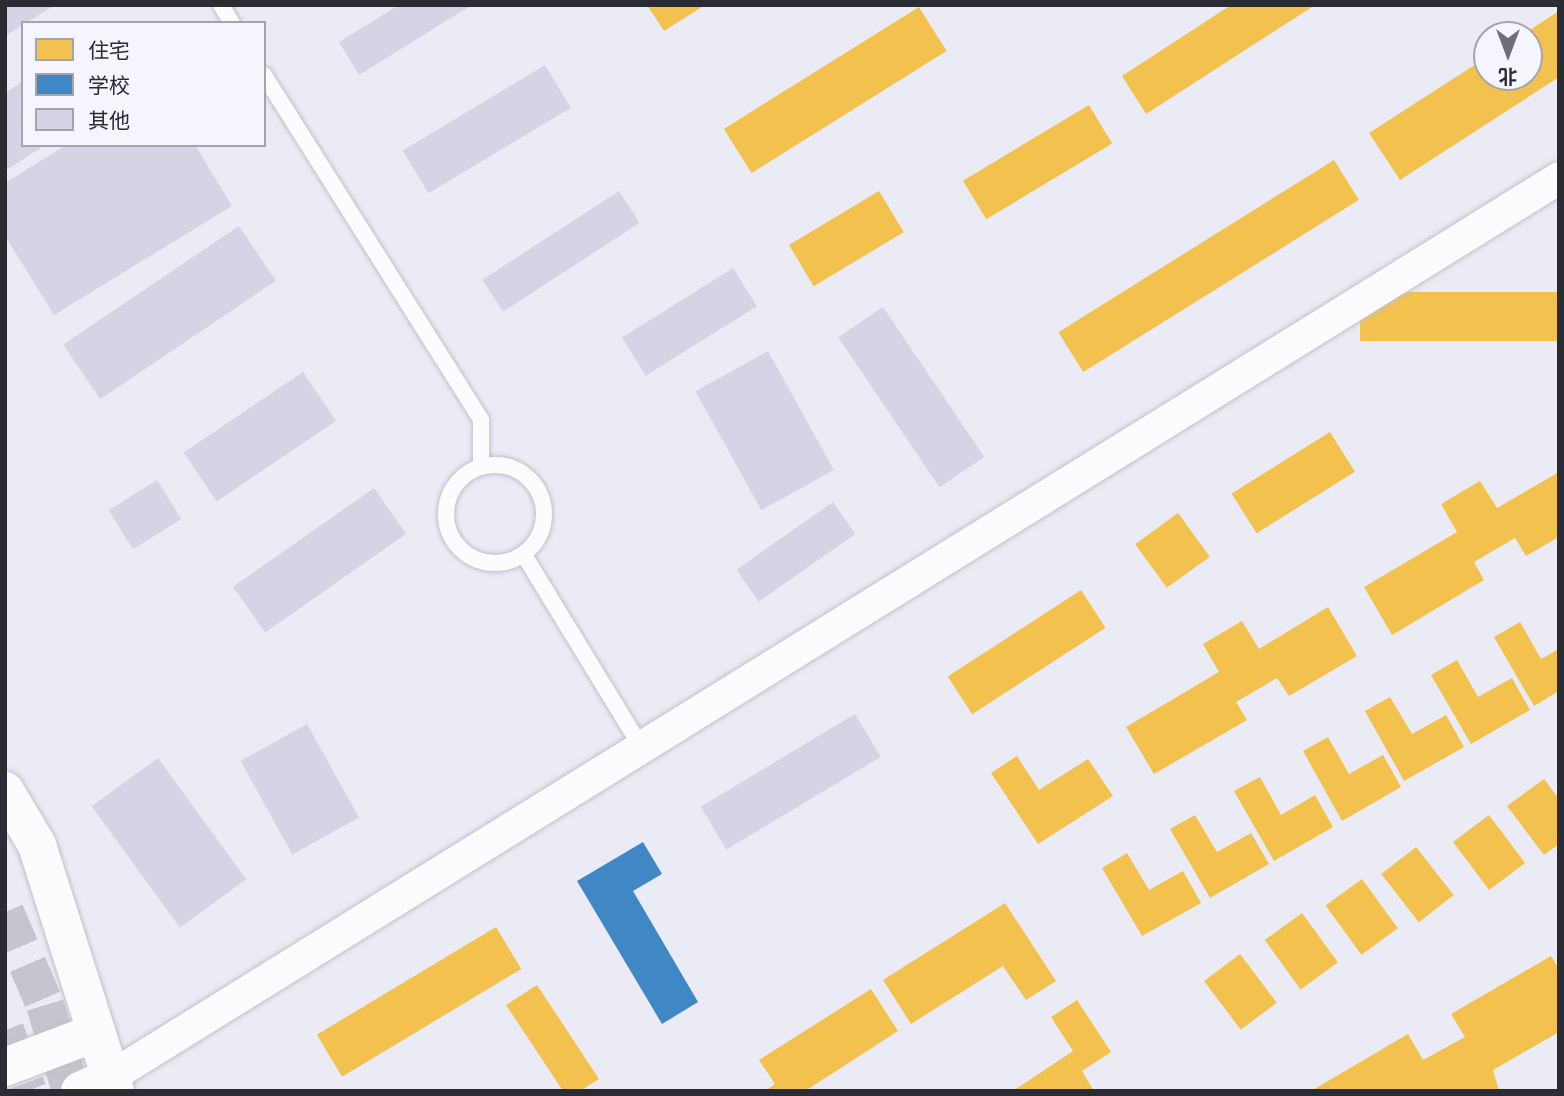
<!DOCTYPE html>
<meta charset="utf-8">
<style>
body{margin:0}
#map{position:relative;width:1564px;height:1096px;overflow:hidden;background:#ebebf6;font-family:Overpass,"Noto Sans SC",sans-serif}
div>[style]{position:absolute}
.homes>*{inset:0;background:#f2c14e;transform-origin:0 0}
.schools>*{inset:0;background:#3f88c5}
.building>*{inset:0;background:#d4d4e4;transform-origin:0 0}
.highway-tunnel>*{height:38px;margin-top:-19px;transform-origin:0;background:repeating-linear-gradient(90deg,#c5c5cf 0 38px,transparent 0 57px)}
.roads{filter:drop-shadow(0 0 2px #c0c0c9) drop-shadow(0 0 2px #c0c0c9)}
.lane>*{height:16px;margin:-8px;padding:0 8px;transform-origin:8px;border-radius:8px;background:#fcfcfe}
.lane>.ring{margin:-8px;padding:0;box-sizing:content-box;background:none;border:16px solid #fcfcfe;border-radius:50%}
.street>*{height:32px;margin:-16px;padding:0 16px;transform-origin:16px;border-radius:16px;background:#fcfcfe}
.secondary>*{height:38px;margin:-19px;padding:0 19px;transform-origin:19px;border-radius:19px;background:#fcfcfe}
span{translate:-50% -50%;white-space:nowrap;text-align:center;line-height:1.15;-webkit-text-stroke:7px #f4f5fd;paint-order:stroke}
.frame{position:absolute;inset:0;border:7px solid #2b2b33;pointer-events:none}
.legend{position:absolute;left:21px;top:21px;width:245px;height:126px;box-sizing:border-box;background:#f4f5fd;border:2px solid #a4a4ac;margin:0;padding:9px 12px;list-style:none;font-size:21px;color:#2b2b33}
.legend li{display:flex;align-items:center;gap:14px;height:35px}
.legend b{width:35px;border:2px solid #a4a4ac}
.north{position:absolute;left:1473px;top:21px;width:70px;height:70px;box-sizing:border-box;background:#f4f5fd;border:2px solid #a4a4ac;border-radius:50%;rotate:180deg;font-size:19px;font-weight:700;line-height:28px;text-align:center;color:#2b2b33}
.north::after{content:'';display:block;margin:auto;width:24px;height:32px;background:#6e6e77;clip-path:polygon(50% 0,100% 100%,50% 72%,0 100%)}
</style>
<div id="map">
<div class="homes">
<div style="clip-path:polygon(647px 5px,705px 5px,664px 31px)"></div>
<div style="clip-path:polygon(1231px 5px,1315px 5px,1146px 114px,1122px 76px)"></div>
<div style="left:919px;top:7px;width:52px;height:230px;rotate:58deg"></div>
<div style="clip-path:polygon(1559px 11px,1559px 77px,1400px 180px,1369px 133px,1487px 57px,1487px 77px,1529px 77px,1529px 35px,1522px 35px)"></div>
<div style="left:1089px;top:105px;width:45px;height:147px;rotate:59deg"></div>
<div style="left:1334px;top:160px;width:47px;height:325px;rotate:58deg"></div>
<div style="left:879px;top:191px;width:48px;height:105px;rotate:59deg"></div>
<div style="left:1559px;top:292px;width:49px;height:199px;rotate:90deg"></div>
<div style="left:1330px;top:432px;width:47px;height:116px;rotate:58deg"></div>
<div style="clip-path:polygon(1559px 472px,1559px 537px,1526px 556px,1515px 538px,1474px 562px,1484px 580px,1392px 635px,1364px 587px,1457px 532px,1441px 504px,1480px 481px,1497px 508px)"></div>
<div style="left:1178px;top:513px;width:54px;height:53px;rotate:54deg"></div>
<div style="left:1081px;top:590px;width:45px;height:159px;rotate:57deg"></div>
<div style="clip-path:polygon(1328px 607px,1357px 656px,1289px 696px,1277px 678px,1236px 702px,1247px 720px,1154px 774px,1126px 727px,1219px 672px,1203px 644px,1242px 621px,1259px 649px)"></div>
<div style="clip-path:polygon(1520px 622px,1541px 659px,1559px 649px,1559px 691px,1534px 706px,1494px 637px)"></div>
<div style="clip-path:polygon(1457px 660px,1478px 697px,1512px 678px,1530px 710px,1471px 744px,1431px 675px)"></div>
<div style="clip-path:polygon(1390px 697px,1412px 734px,1446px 715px,1464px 747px,1404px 781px,1365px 711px)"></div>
<div style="clip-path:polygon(1328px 737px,1349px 774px,1383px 755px,1401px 787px,1342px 821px,1303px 751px)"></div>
<div style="clip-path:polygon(1017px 756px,1039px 790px,1088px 759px,1113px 796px,1038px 844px,991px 773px)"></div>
<div style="clip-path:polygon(1260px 777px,1281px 815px,1315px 795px,1333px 827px,1274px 861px,1234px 791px)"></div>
<div style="clip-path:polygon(1544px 779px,1559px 799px,1559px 844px,1544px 855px,1507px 806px)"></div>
<div style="clip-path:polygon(1195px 815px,1217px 852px,1251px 833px,1269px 864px,1210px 898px,1170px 829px)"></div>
<div style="left:1489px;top:815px;width:60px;height:45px;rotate:53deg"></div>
<div style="left:1416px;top:847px;width:61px;height:44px;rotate:52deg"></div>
<div style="clip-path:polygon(1127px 853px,1149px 890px,1183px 871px,1201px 903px,1142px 936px,1102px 868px)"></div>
<div style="left:1362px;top:879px;width:61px;height:45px;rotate:54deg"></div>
<div style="clip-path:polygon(1005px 903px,1056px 981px,1026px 1000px,1003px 966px,911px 1024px,883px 980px)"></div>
<div style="left:1302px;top:913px;width:61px;height:46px;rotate:54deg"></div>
<div style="left:496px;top:927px;width:49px;height:209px;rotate:59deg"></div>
<div style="left:1240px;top:954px;width:61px;height:45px;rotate:53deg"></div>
<div style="clip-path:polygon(1551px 956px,1559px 969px,1559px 1032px,1493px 1070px,1499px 1091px,1311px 1091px,1408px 1034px,1423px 1060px,1465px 1037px,1451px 1014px)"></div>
<div style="clip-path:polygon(537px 985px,599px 1079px,580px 1091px,563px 1091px,506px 1005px)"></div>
<div style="clip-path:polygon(871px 989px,898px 1031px,805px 1091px,765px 1091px,775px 1084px,759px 1060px)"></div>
<div style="clip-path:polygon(1077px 1000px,1111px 1052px,1082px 1071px,1094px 1091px,1013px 1091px,1073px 1051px,1051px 1017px)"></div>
</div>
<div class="schools">
<div style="clip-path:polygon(643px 842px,662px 874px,633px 891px,698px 1002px,662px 1024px,577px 881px)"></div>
</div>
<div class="building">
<div style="clip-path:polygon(5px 5px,55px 5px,5px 36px)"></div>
<div style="clip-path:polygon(399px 5px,472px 5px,359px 75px,339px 42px)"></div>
<div style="left:545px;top:65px;width:50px;height:166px;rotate:59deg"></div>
<div style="clip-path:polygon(23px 81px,23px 145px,45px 145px,5px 171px,5px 93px)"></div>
<div style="clip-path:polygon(66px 145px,195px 145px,232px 206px,54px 315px,5px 236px,5px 183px)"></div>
<div style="left:619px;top:191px;width:38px;height:163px;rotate:57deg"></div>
<div style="left:239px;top:226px;width:66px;height:212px;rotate:56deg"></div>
<div style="left:733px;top:268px;width:45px;height:131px;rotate:58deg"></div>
<div style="left:883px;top:307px;width:181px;height:54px;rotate:56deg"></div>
<div style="left:768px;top:351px;width:136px;height:83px;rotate:61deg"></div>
<div style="left:303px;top:372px;width:59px;height:144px;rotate:56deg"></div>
<div style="left:157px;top:480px;width:46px;height:57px;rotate:58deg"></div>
<div style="left:374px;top:488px;width:56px;height:172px;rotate:55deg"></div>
<div style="left:833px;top:502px;width:39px;height:118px;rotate:55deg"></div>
<div style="left:855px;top:714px;width:50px;height:180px;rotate:59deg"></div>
<div style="left:307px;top:724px;width:107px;height:76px;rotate:61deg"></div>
<div style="left:158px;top:758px;width:150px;height:82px;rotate:54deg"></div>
</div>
<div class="highway-tunnel">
<div style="left:5px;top:912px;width:101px;rotate:66.7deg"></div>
<div style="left:45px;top:1005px;width:90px;rotate:73.2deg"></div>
<div style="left:5px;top:1030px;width:65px;rotate:69.3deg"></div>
</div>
<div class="roads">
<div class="lane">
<div style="left:221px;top:5px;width:21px;rotate:59deg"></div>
<div style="left:264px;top:75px;width:408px;rotate:57.8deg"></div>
<div style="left:481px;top:420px;width:46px;rotate:90deg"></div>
<div class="ring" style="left:446px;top:465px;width:82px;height:82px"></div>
<div style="left:524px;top:555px;width:228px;rotate:58.6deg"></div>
</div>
<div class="street">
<div style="left:112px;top:1076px;width:1703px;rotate:-31.82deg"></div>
</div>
<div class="secondary">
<div style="left:5px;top:791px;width:63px;rotate:59.3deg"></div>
<div style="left:37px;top:845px;width:258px;rotate:72.4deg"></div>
<div style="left:5px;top:1067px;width:98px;rotate:-20.8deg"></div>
<div style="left:80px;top:1091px;width:35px;rotate:-25deg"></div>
</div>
</div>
<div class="frame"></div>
<ul class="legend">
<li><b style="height:19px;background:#f2c14e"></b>住宅</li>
<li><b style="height:19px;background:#3f88c5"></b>学校</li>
<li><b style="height:19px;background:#d4d4e4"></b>其他</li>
</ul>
<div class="north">北</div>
</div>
